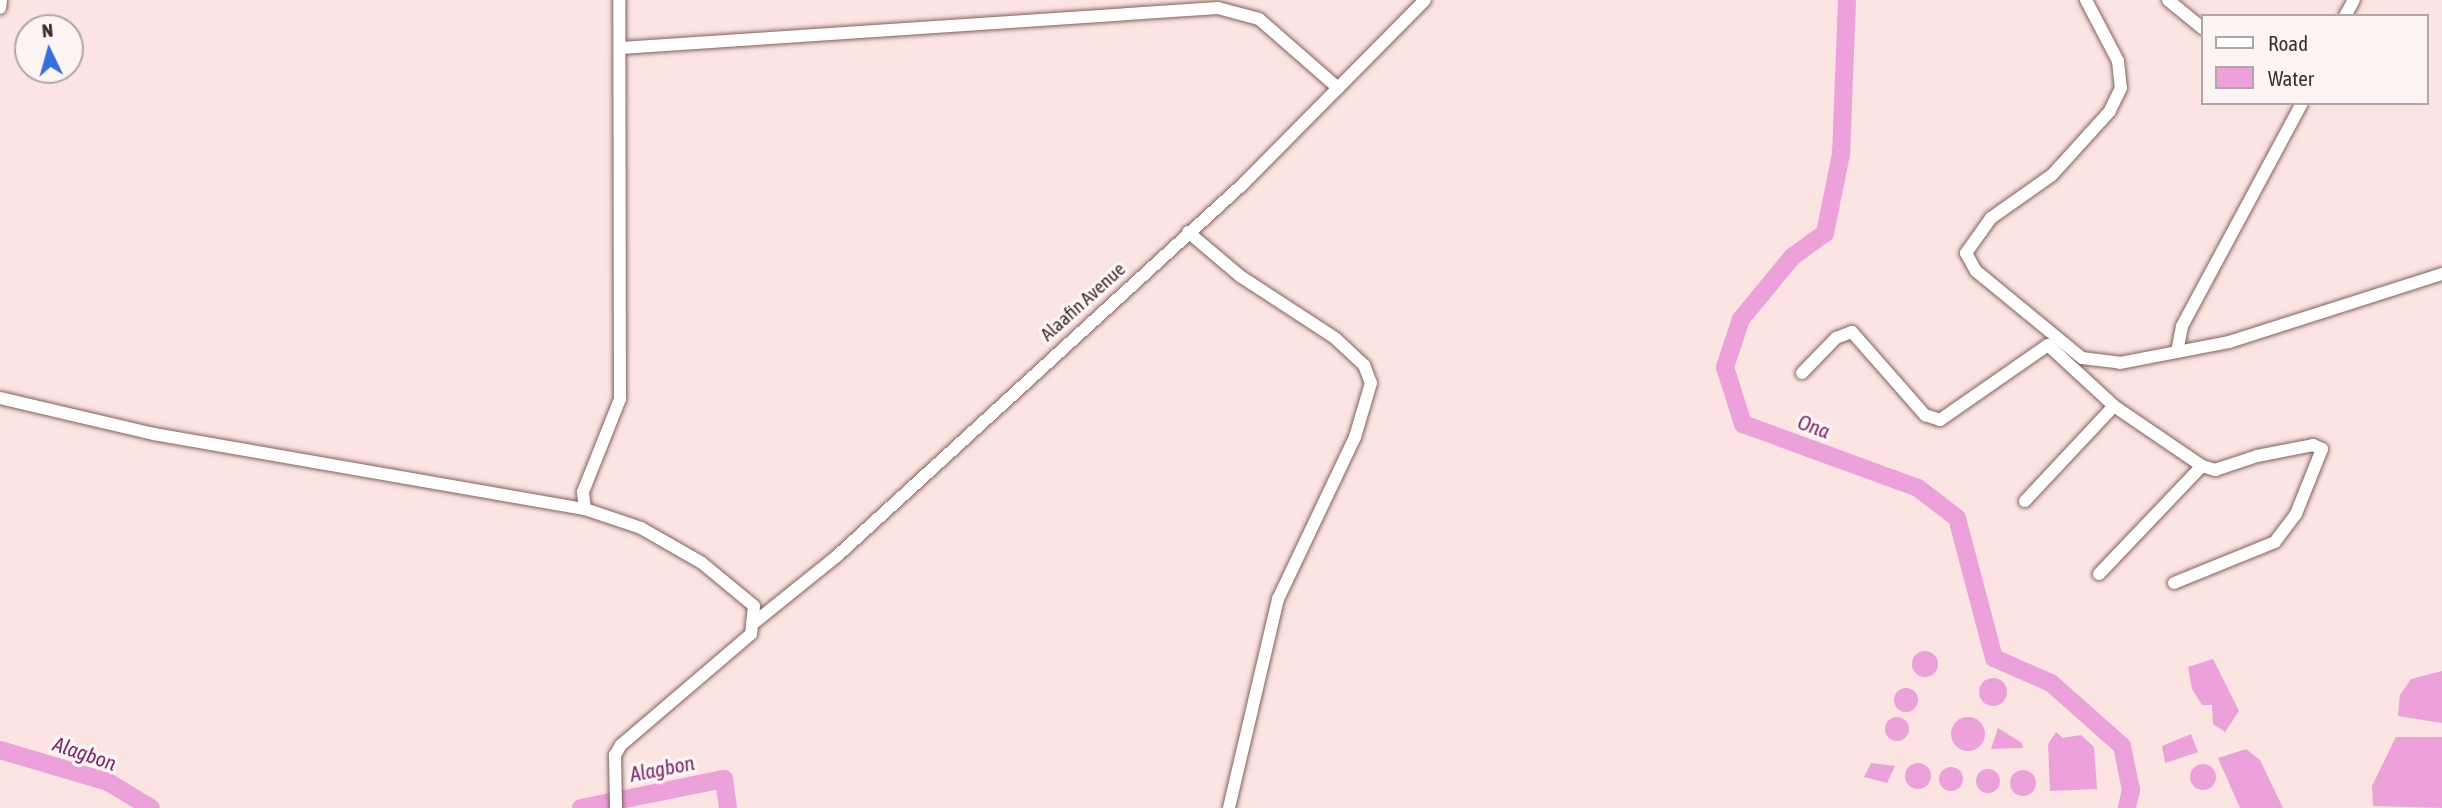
<!DOCTYPE html>
<style>
body{margin:0}
#map{position:relative;width:2442px;height:808px;overflow:hidden;background:#fbe4e1;font-family:"Asap Condensed",sans-serif}
div>[style]{position:absolute}
.water>*{inset:0;background:#eca1da}
.round{border-radius:50%}
.river>*{height:18px;margin:-9px;padding:0 9px;transform-origin:9px;border-radius:9px;background:#eca1da}
.roads{filter:drop-shadow(0 0 2px #82615e) drop-shadow(0 0 2px #82615e)}
.minor>*{height:12px;margin:-6px;padding:0 6px;transform-origin:6px;border-radius:6px;background:#fff}
span{translate:-50% -50%;white-space:nowrap;text-align:center;line-height:1.15;-webkit-text-stroke:7px #fdf5f4;paint-order:stroke}
.street-label{font-size:19px;color:#3e2f2e}
.water-label{font-size:21px;color:#7d276d;font-style:italic}
.legend{position:absolute;left:2201px;top:14px;width:228px;height:91px;box-sizing:border-box;background:#fdf5f4;border:2px solid #b1a6a5;margin:0;padding:9px 12px;list-style:none;font-size:21px;color:#3e2f2e}
.legend li{display:flex;align-items:center;gap:14px;height:35px}
.legend b{width:35px;border:2px solid #b1a6a5}
.north{position:absolute;left:14px;top:14px;width:70px;height:70px;box-sizing:border-box;background:#fdf5f4;border:2px solid #b1a6a5;border-radius:50%;rotate:355deg;font-size:19px;font-weight:700;line-height:28px;text-align:center;color:#3e2f2e}
.north::after{content:'';display:block;margin:auto;width:24px;height:32px;background:#386edd;clip-path:polygon(50% 0,100% 100%,50% 72%,0 100%)}
</style>
<div id="map">
<div class="water">
<div class="round" style="left:1912px;top:651px;width:26px;height:26px"></div>
<div style="clip-path:polygon(2213px 659px,2239px 711px,2225px 732px,2213px 724px,2212px 705px,2202px 705px,2192px 689px,2188px 667px)"></div>
<div style="clip-path:polygon(2442px 671px,2442px 723px,2398px 716px,2400px 695px,2411px 679px)"></div>
<div class="round" style="left:1979px;top:678px;width:28px;height:28px"></div>
<div class="round" style="left:1894px;top:688px;width:24px;height:24px"></div>
<div class="round" style="left:1885px;top:717px;width:24px;height:24px"></div>
<div class="round" style="left:1951px;top:717px;width:34px;height:34px"></div>
<div style="clip-path:polygon(1998px 728px,2022px 743px,2023px 748px,1991px 749px)"></div>
<div style="clip-path:polygon(2056px 732px,2063px 738px,2081px 735px,2094px 747px,2097px 789px,2050px 791px,2048px 744px)"></div>
<div style="clip-path:polygon(2191px 734px,2198px 752px,2165px 763px,2162px 746px)"></div>
<div style="clip-path:polygon(2396px 737px,2442px 737px,2442px 808px,2373px 806px,2372px 786px)"></div>
<div style="clip-path:polygon(2246px 749px,2260px 760px,2283px 808px,2240px 808px,2218px 758px)"></div>
<div style="clip-path:polygon(1871px 763px,1895px 766px,1887px 783px,1864px 777px)"></div>
<div class="round" style="left:1905px;top:763px;width:26px;height:26px"></div>
<div class="round" style="left:2190px;top:764px;width:26px;height:26px"></div>
<div class="round" style="left:1939px;top:767px;width:24px;height:24px"></div>
<div class="round" style="left:1976px;top:769px;width:24px;height:24px"></div>
<div class="round" style="left:2010px;top:770px;width:26px;height:26px"></div>
</div>
<div class="river">
<div style="left:1847px;top:0;width:154px;rotate:92.2deg"></div>
<div style="left:1841px;top:154px;width:81px;rotate:101.4deg"></div>
<div style="left:1825px;top:233px;width:39px;rotate:144deg"></div>
<div style="left:1793px;top:256px;width:82px;rotate:129.5deg"></div>
<div style="left:1741px;top:319px;width:51px;rotate:108.4deg"></div>
<div style="left:1725px;top:367px;width:60px;rotate:72.5deg"></div>
<div style="left:1743px;top:424px;width:186px;rotate:20.1deg"></div>
<div style="left:1918px;top:488px;width:49px;rotate:37.6deg"></div>
<div style="left:1957px;top:518px;width:145px;rotate:75.2deg"></div>
<div style="left:1994px;top:658px;width:62px;rotate:23.7deg"></div>
<div style="left:2051px;top:683px;width:95px;rotate:41.6deg"></div>
<div style="left:2122px;top:746px;width:45px;rotate:78.4deg"></div>
<div style="left:2131px;top:790px;width:18px;rotate:103deg"></div>
<div style="left:0;top:750px;width:113px;rotate:16.5deg"></div>
<div style="left:108px;top:782px;width:50px;rotate:31.2deg"></div>
<div style="left:581px;top:808px;width:146px;rotate:-11.5deg"></div>
<div style="left:724px;top:779px;width:29px;rotate:82deg"></div>
</div>
<div class="roads">
<div class="minor">
<div style="left:2086px;top:0;width:69px;rotate:62.3deg"></div>
<div style="left:2118px;top:61px;width:27px;rotate:84deg"></div>
<div style="left:2121px;top:88px;width:25px;rotate:116deg"></div>
<div style="left:2110px;top:111px;width:86px;rotate:132.2deg"></div>
<div style="left:2052px;top:175px;width:75px;rotate:144.8deg"></div>
<div style="left:1991px;top:218px;width:43px;rotate:125.5deg"></div>
<div style="left:1966px;top:253px;width:21px;rotate:61deg"></div>
<div style="left:1976px;top:271px;width:137px;rotate:39.4deg"></div>
<div style="left:2082px;top:358px;width:38px;rotate:7deg"></div>
<div style="left:2120px;top:363px;width:111px;rotate:-10.9deg"></div>
<div style="left:2229px;top:342px;width:224px;rotate:-17.7deg"></div>
<div style="left:2168px;top:0;width:44px;rotate:39.5deg"></div>
<div style="left:0;top:8px;width:8px;rotate:-83deg"></div>
<div style="left:2345px;top:16px;width:18px;rotate:-61deg"></div>
<div style="left:621px;top:48px;width:598px;rotate:-3.83deg"></div>
<div style="left:1218px;top:8px;width:42px;rotate:15deg"></div>
<div style="left:1259px;top:19px;width:105px;rotate:41.1deg"></div>
<div style="left:1188px;top:232px;width:68px;rotate:40.2deg"></div>
<div style="left:1240px;top:276px;width:113px;rotate:33.1deg"></div>
<div style="left:1335px;top:338px;width:40px;rotate:43deg"></div>
<div style="left:1364px;top:365px;width:19px;rotate:69deg"></div>
<div style="left:1371px;top:383px;width:56px;rotate:106.5deg"></div>
<div style="left:1355px;top:437px;width:179px;rotate:115.4deg"></div>
<div style="left:1278px;top:599px;width:215px;rotate:103.2deg"></div>
<div style="left:2177px;top:352px;width:26px;rotate:-79deg"></div>
<div style="left:2182px;top:326px;width:253px;rotate:-61.7deg"></div>
<div style="left:1802px;top:373px;width:49px;rotate:-45.8deg"></div>
<div style="left:1836px;top:338px;width:17px;rotate:-21deg"></div>
<div style="left:1852px;top:332px;width:111px;rotate:48.7deg"></div>
<div style="left:1925px;top:415px;width:16px;rotate:18deg"></div>
<div style="left:1940px;top:420px;width:131px;rotate:-34.8deg"></div>
<div style="left:2048px;top:345px;width:90px;rotate:42.7deg"></div>
<div style="left:2114px;top:406px;width:107px;rotate:34.3deg"></div>
<div style="left:2202px;top:466px;width:14px;rotate:17deg"></div>
<div style="left:2215px;top:470px;width:44px;rotate:-18.4deg"></div>
<div style="left:2257px;top:456px;width:57px;rotate:-11.1deg"></div>
<div style="left:2313px;top:445px;width:10px;rotate:24deg"></div>
<div style="left:2322px;top:449px;width:70px;rotate:111.8deg"></div>
<div style="left:2296px;top:514px;width:35px;rotate:127deg"></div>
<div style="left:2275px;top:542px;width:109px;rotate:157.9deg"></div>
<div style="left:0;top:398px;width:158px;rotate:13.2deg"></div>
<div style="left:154px;top:434px;width:437px;rotate:9.9deg"></div>
<div style="left:585px;top:509px;width:59px;rotate:18.7deg"></div>
<div style="left:641px;top:528px;width:70px;rotate:29.8deg"></div>
<div style="left:702px;top:563px;width:67px;rotate:39.6deg"></div>
<div style="left:754px;top:606px;width:28px;rotate:96deg"></div>
<div style="left:751px;top:634px;width:171px;rotate:139.5deg"></div>
<div style="left:621px;top:745px;width:12px;rotate:121deg"></div>
<div style="left:615px;top:755px;width:53px;rotate:88.9deg"></div>
<div style="left:2025px;top:501px;width:130px;rotate:-46.9deg"></div>
<div style="left:585px;top:509px;width:17px;rotate:-97deg"></div>
<div style="left:583px;top:492px;width:100px;rotate:-68.3deg"></div>
<div style="left:620px;top:399px;width:399px;rotate:-90.1deg"></div>
<div style="left:2099px;top:574px;width:149px;rotate:-46.4deg"></div>
<div style="left:755px;top:622px;width:105px;rotate:-38.8deg"></div>
<div style="left:837px;top:556px;width:552px;rotate:-42.5deg"></div>
<div style="left:1244px;top:183px;width:257px;rotate:-45.3deg"></div>
</div>
</div>
<div class="street-label">
<span style="left:1083px;top:302px;rotate:-42deg">Alaafin Avenue</span>
</div>
<div class="water-label">
<span style="left:1814px;top:426px;rotate:20deg">Ona</span>
<span style="left:85px;top:753px;rotate:19deg">Alagbon</span>
<span style="left:662px;top:768px;rotate:-11deg">Alagbon</span>
</div>
<ul class="legend">
<li><b style="height:9px;background:#fff"></b>Road</li>
<li><b style="height:19px;background:#eca1da"></b>Water</li>
</ul>
<div class="north">N</div>
</div>
